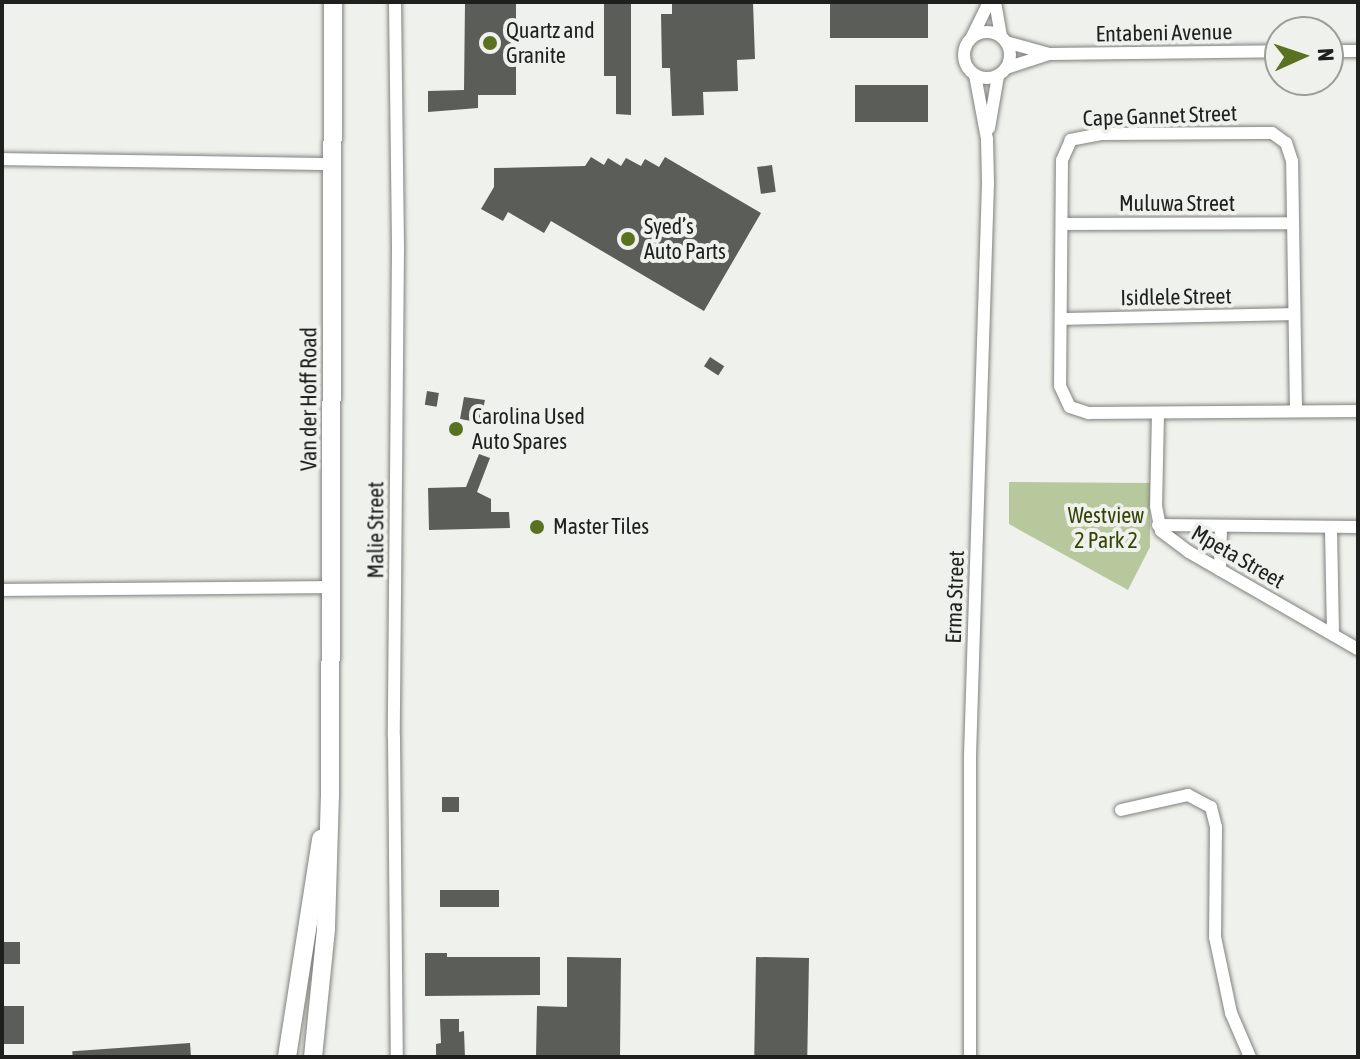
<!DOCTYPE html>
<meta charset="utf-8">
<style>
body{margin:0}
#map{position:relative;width:1360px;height:1059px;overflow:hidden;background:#eff1ec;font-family:"Asap Condensed",sans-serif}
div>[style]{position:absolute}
.green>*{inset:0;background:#b8c89d}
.building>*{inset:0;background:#5b5d59;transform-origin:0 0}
.roads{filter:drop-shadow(0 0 2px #80817e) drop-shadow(0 0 2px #80817e)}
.minor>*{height:12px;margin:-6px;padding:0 6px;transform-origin:6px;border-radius:6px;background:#fff}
.minor>.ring{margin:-6px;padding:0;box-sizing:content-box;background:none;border:12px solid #fff;border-radius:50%}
.secondary>*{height:18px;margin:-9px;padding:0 9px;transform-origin:9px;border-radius:9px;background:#fff}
.dots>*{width:22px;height:22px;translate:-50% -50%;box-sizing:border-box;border:4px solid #eff1ec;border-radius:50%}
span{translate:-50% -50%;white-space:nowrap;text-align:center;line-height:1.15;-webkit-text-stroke:8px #eff1ec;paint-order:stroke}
.poi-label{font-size:22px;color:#1f1f1e}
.left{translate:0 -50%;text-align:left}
.street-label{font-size:22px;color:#1f1f1e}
.park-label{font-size:22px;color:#334305}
.frame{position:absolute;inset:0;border:4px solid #1f1f1e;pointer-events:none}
.north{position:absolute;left:1264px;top:16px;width:80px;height:80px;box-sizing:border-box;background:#eff1ec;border:2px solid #9c9d9a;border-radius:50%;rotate:87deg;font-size:22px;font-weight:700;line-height:32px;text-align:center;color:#1f1f1e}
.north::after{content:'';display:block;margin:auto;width:28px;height:36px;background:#5a7122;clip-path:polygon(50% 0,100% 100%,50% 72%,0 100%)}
</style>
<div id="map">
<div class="green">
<div style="clip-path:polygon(1009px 482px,1150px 483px,1150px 547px,1128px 590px,1009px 524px)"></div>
</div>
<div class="building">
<div style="clip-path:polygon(465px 2px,516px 2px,516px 95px,478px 95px,478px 108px,428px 112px,428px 91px,464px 90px)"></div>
<div style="clip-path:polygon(604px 2px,631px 2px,631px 115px,616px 114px,616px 76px,604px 76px)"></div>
<div style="clip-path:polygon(672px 2px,753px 2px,755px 59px,737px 60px,738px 91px,703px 92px,704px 115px,672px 116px,670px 68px,662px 68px,661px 14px,672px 14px)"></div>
<div style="left:830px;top:2px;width:98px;height:36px"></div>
<div style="left:855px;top:85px;width:73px;height:37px"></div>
<div style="clip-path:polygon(591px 157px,604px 165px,608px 158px,621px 166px,626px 158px,641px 166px,645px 159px,659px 167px,665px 157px,761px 213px,704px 311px,551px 221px,544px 233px,508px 212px,503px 221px,481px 209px,494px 187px,494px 168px,585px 166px)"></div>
<div style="left:772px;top:165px;width:27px;height:15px;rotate:82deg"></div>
<div style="left:710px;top:357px;width:17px;height:11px;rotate:33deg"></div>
<div style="left:427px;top:391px;width:12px;height:14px;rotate:9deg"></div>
<div style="clip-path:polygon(464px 397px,485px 400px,483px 409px,490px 411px,488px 424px,460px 419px)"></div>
<div style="clip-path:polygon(479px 454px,490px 458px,477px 492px,491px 499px,491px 512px,509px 512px,510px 528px,429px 530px,428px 488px,466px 487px)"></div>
<div style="left:442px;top:797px;width:17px;height:15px"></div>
<div style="left:440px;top:890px;width:59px;height:17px"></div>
<div style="left:4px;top:942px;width:16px;height:22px"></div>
<div style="clip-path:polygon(425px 953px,447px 953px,447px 957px,540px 957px,540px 995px,425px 996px)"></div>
<div style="clip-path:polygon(567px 957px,621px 958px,620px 1057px,536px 1057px,537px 1006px,567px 1007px)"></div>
<div style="left:756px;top:957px;width:53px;height:100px;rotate:1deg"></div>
<div style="left:2px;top:1006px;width:22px;height:38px"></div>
<div style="clip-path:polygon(440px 1019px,459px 1019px,459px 1032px,464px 1031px,465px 1057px,436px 1057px,436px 1044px,441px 1043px)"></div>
<div style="left:190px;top:1043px;width:14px;height:118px;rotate:86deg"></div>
</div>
<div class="roads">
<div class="minor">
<div style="left:395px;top:2px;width:246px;rotate:89.3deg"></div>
<div style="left:398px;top:248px;width:489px;rotate:90.5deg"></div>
<div style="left:394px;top:737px;width:320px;rotate:89.5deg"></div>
<div style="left:995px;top:2px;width:35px;rotate:80deg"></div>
<div class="ring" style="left:964px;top:32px;width:34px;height:34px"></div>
<div style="left:972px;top:37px;width:39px;rotate:-64deg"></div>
<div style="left:1006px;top:42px;width:45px;rotate:15.6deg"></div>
<div style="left:1049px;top:54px;width:231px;rotate:-0.7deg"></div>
<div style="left:1328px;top:51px;width:30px"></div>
<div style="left:1006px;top:68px;width:45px;rotate:-18deg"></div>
<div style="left:989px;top:128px;width:53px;rotate:-80.2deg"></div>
<div style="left:2px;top:159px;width:331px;rotate:0.9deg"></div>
<div style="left:1062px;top:224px;width:230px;rotate:-0.2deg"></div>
<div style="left:1061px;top:319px;width:231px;rotate:-1.2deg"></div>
<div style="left:1296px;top:410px;width:249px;rotate:-90.9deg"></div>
<div style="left:1292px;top:161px;width:19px;rotate:-108deg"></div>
<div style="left:1286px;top:143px;width:17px;rotate:-144deg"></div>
<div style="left:1272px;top:133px;width:10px;rotate:180deg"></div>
<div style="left:1262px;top:133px;width:161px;rotate:179.6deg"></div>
<div style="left:1101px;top:134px;width:31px;rotate:169deg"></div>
<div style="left:1071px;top:140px;width:22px;rotate:114deg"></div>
<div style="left:1062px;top:160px;width:226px;rotate:90.5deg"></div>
<div style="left:1060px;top:386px;width:23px;rotate:65deg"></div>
<div style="left:1070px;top:407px;width:20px;rotate:18deg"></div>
<div style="left:1089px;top:413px;width:269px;rotate:-0.4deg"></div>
<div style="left:1158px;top:413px;width:93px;rotate:91.2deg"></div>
<div style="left:1156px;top:506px;width:25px;rotate:79deg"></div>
<div style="left:1161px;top:531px;width:35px;rotate:37deg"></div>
<div style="left:1189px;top:552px;width:195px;rotate:29.9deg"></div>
<div style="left:1158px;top:525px;width:200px;rotate:0.6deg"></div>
<div style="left:1331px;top:529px;width:106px;rotate:88.9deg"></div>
<div style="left:1220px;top:570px;width:43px;rotate:-88.7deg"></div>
<div style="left:2px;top:590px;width:330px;rotate:-0.5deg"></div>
<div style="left:1121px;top:810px;width:69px;rotate:-12.6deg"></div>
<div style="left:1188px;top:795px;width:26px;rotate:28deg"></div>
<div style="left:1211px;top:807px;width:21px;rotate:76deg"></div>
<div style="left:1216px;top:827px;width:110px;rotate:90.5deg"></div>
<div style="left:1215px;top:937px;width:78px;rotate:78.1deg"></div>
<div style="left:1231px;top:1013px;width:48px;rotate:66.6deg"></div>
<div style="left:970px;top:1057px;width:301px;rotate:-90deg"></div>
<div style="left:970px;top:756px;width:573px;rotate:-88.2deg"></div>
<div style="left:988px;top:183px;width:44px;rotate:-91.3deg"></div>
<div style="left:987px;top:139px;width:65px;rotate:-100.6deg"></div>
</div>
<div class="secondary">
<div style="left:287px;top:1057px;width:221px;rotate:-81.1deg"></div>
<div style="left:313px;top:1057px;width:130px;rotate:-84.2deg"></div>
<div style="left:326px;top:928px;width:131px;rotate:-88.3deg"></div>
<div style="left:330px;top:797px;width:795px;rotate:-89.78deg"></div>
</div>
</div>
<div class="dots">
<div style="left:490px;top:43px;background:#5a7122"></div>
<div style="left:628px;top:239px;background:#5a7122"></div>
<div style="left:456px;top:429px;background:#5a7122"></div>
<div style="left:537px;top:527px;background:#5a7122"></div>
</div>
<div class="poi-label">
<span class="left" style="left:506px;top:43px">Quartz and<br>Granite</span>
<span class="left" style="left:644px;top:239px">Syed’s<br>Auto Parts</span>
<span class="left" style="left:472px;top:429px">Carolina Used<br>Auto Spares</span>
<span class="left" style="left:553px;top:527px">Master Tiles</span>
</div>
<div class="street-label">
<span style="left:1164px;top:33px;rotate:-1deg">Entabeni Avenue</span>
<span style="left:1160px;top:116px;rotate:-2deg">Cape Gannet Street</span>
<span style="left:1177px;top:204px">Muluwa Street</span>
<span style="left:1176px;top:297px;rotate:-1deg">Isidlele Street</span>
<span style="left:309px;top:399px;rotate:-90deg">Van der Hoff Road</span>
<span style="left:376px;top:530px;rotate:-90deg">Malie Street</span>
<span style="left:1238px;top:557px;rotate:30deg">Mpeta Street</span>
<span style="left:955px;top:597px;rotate:-88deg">Erma Street</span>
</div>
<div class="park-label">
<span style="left:1106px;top:528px">Westview<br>2 Park 2</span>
</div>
<div class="frame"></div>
<div class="north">N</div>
</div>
